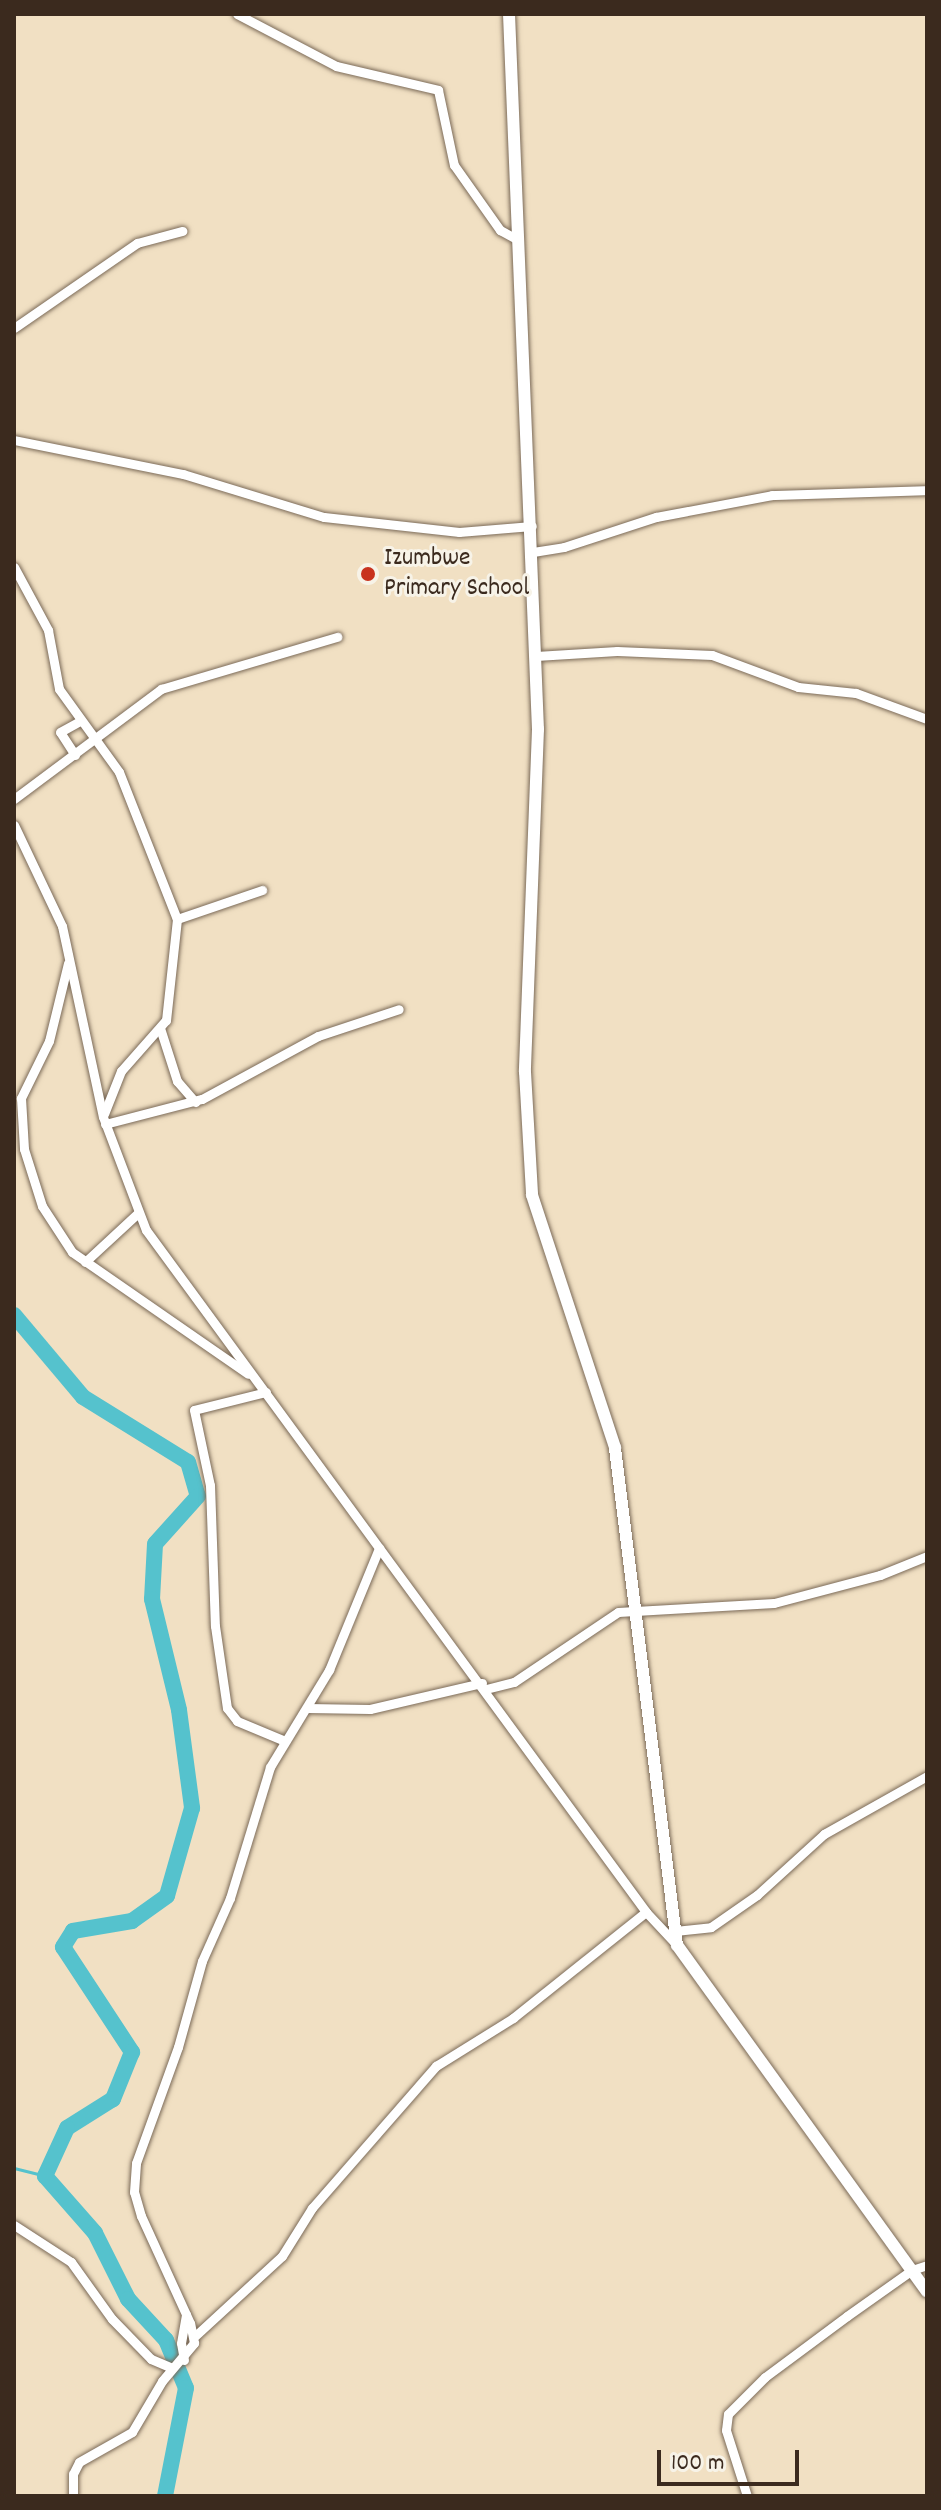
<!DOCTYPE html>
<style>
body{margin:0}
#map{position:relative;width:941px;height:2510px;overflow:hidden;background:#f1e0c3;font-family:Dekko,sans-serif}
div>[style]{position:absolute}
.stream>*{height:3px;margin:-1.5px;padding:0 1.5px;transform-origin:1.5px;border-radius:1.5px;background:#55c2cd}
.river>*{height:16px;margin:-8px;padding:0 8px;transform-origin:8px;border-radius:8px;background:#55c2cd}
.roads{filter:drop-shadow(0 0 2px #7b6a58) drop-shadow(0 0 2px #7b6a58)}
.minor>*{height:9px;margin:-4.5px;padding:0 4.5px;transform-origin:4.5px;border-radius:4.5px;background:#fff}
.major>*{height:12px;margin:-6px;padding:0 6px;transform-origin:6px;border-radius:6px;background:#fff}
.dots>*{width:22px;height:22px;translate:-50% -50%;box-sizing:border-box;border:4px solid #f7f3e8;border-radius:50%}
span{translate:-50% -50%;white-space:nowrap;text-align:center;line-height:1.15;-webkit-text-stroke:6px #f7f3e8;paint-order:stroke}
.poi-label{font-size:26px;color:#3b2a1e}
.left{translate:0 -50%;text-align:left}
.frame{position:absolute;inset:0;border:16px solid #3b2a1e;pointer-events:none}
.scale{position:absolute;left:657px;top:2450px;width:142px;height:36px;box-sizing:border-box;border:4px solid #3b2a1e;border-top:0;padding-left:10px;font-size:24px;line-height:28px;white-space:nowrap;color:#3b2a1e;-webkit-text-stroke:6px #f7f3e8;paint-order:stroke}
</style>
<div id="map">
<div class="stream">
<div style="left:14px;top:2168px;width:32px;rotate:14deg"></div>
</div>
<div class="river">
<div style="left:14px;top:1315px;width:107px;rotate:49.9deg"></div>
<div style="left:83px;top:1397px;width:123px;rotate:31.8deg"></div>
<div style="left:188px;top:1462px;width:35px;rotate:74deg"></div>
<div style="left:198px;top:1496px;width:64px;rotate:131.9deg"></div>
<div style="left:155px;top:1544px;width:55px;rotate:93.1deg"></div>
<div style="left:152px;top:1599px;width:114px;rotate:76.3deg"></div>
<div style="left:179px;top:1710px;width:99px;rotate:82.4deg"></div>
<div style="left:192px;top:1808px;width:91px;rotate:105.9deg"></div>
<div style="left:167px;top:1896px;width:43px;rotate:144.5deg"></div>
<div style="left:132px;top:1921px;width:60px;rotate:170.4deg"></div>
<div style="left:73px;top:1931px;width:19px;rotate:122deg"></div>
<div style="left:63px;top:1947px;width:126px;rotate:56.7deg"></div>
<div style="left:132px;top:2052px;width:51px;rotate:112deg"></div>
<div style="left:113px;top:2099px;width:54px;rotate:147.8deg"></div>
<div style="left:67px;top:2128px;width:53px;rotate:114.6deg"></div>
<div style="left:45px;top:2176px;width:76px;rotate:48.7deg"></div>
<div style="left:95px;top:2233px;width:74px;rotate:63.4deg"></div>
<div style="left:128px;top:2299px;width:56px;rotate:47.2deg"></div>
<div style="left:166px;top:2340px;width:52px;rotate:67.4deg"></div>
<div style="left:186px;top:2388px;width:110px;rotate:101deg"></div>
</div>
<div class="roads">
<div class="minor">
<div style="left:237px;top:14px;width:112px;rotate:27.7deg"></div>
<div style="left:336px;top:66px;width:105px;rotate:13.2deg"></div>
<div style="left:438px;top:90px;width:77px;rotate:78deg"></div>
<div style="left:454px;top:165px;width:80px;rotate:54.7deg"></div>
<div style="left:500px;top:230px;width:21px;rotate:29deg"></div>
<div style="left:14px;top:328px;width:150px;rotate:-34.6deg"></div>
<div style="left:137px;top:243px;width:47px;rotate:-14.9deg"></div>
<div style="left:14px;top:440px;width:172px;rotate:11.4deg"></div>
<div style="left:183px;top:474px;width:147px;rotate:17deg"></div>
<div style="left:324px;top:517px;width:136px;rotate:6.3deg"></div>
<div style="left:459px;top:532px;width:73px;rotate:-4.7deg"></div>
<div style="left:533px;top:552px;width:31px;rotate:-9deg"></div>
<div style="left:564px;top:547px;width:97px;rotate:-18.1deg"></div>
<div style="left:656px;top:517px;width:118px;rotate:-10.7deg"></div>
<div style="left:772px;top:495px;width:155px;rotate:-1.8deg"></div>
<div style="left:14px;top:567px;width:72px;rotate:61.6deg"></div>
<div style="left:48px;top:630px;width:60px;rotate:79.4deg"></div>
<div style="left:59px;top:689px;width:102px;rotate:54.1deg"></div>
<div style="left:119px;top:772px;width:158px;rotate:68.5deg"></div>
<div style="left:177px;top:919px;width:102px;rotate:96.2deg"></div>
<div style="left:166px;top:1020px;width:68px;rotate:131.4deg"></div>
<div style="left:121px;top:1071px;width:46px;rotate:111.6deg"></div>
<div style="left:536px;top:656px;width:81px;rotate:-3.5deg"></div>
<div style="left:617px;top:651px;width:95px;rotate:2.4deg"></div>
<div style="left:712px;top:655px;width:92px;rotate:20.4deg"></div>
<div style="left:798px;top:687px;width:58px;rotate:5.9deg"></div>
<div style="left:856px;top:693px;width:76px;rotate:20.1deg"></div>
<div style="left:75px;top:755px;width:27px;rotate:-123deg"></div>
<div style="left:60px;top:732px;width:21px;rotate:-29deg"></div>
<div style="left:14px;top:799px;width:184px;rotate:-36.8deg"></div>
<div style="left:161px;top:689px;width:184px;rotate:-16.5deg"></div>
<div style="left:14px;top:825px;width:112px;rotate:64.6deg"></div>
<div style="left:62px;top:926px;width:195px;rotate:77.9deg"></div>
<div style="left:103px;top:1117px;width:121px;rotate:69.2deg"></div>
<div style="left:146px;top:1230px;width:846px;rotate:53.75deg"></div>
<div style="left:646px;top:1912px;width:45px;rotate:46.8deg"></div>
<div style="left:177px;top:919px;width:90px;rotate:-18.8deg"></div>
<div style="left:68px;top:963px;width:80px;rotate:103.7deg"></div>
<div style="left:49px;top:1041px;width:64px;rotate:116.2deg"></div>
<div style="left:21px;top:1098px;width:51px;rotate:86.6deg"></div>
<div style="left:24px;top:1149px;width:60px;rotate:72.5deg"></div>
<div style="left:42px;top:1206px;width:55px;rotate:56.9deg"></div>
<div style="left:72px;top:1252px;width:214px;rotate:34.7deg"></div>
<div style="left:160px;top:1028px;width:56px;rotate:72.2deg"></div>
<div style="left:177px;top:1081px;width:28px;rotate:49deg"></div>
<div style="left:105px;top:1124px;width:100px;rotate:-14.5deg"></div>
<div style="left:202px;top:1099px;width:132px;rotate:-28.5deg"></div>
<div style="left:318px;top:1036px;width:85px;rotate:-18.4deg"></div>
<div style="left:85px;top:1262px;width:72px;rotate:-42.8deg"></div>
<div style="left:266px;top:1392px;width:74px;rotate:166deg"></div>
<div style="left:194px;top:1410px;width:77px;rotate:78deg"></div>
<div style="left:210px;top:1485px;width:141px;rotate:88deg"></div>
<div style="left:215px;top:1626px;width:83px;rotate:81.7deg"></div>
<div style="left:227px;top:1708px;width:16px;rotate:52deg"></div>
<div style="left:237px;top:1721px;width:52px;rotate:22.6deg"></div>
<div style="left:486px;top:1689px;width:29px;rotate:-14deg"></div>
<div style="left:514px;top:1682px;width:125px;rotate:-33.9deg"></div>
<div style="left:618px;top:1612px;width:156px;rotate:-3.3deg"></div>
<div style="left:774px;top:1603px;width:110px;rotate:-14.8deg"></div>
<div style="left:880px;top:1575px;width:51px;rotate:-22deg"></div>
<div style="left:307px;top:1708px;width:63px;rotate:0.9deg"></div>
<div style="left:370px;top:1709px;width:115px;rotate:-13.1deg"></div>
<div style="left:675px;top:1931px;width:36px;rotate:-6deg"></div>
<div style="left:711px;top:1927px;width:56px;rotate:-34.8deg"></div>
<div style="left:757px;top:1895px;width:91px;rotate:-42.3deg"></div>
<div style="left:824px;top:1834px;width:118px;rotate:-29.4deg"></div>
<div style="left:14px;top:2225px;width:68px;rotate:33deg"></div>
<div style="left:71px;top:2262px;width:70px;rotate:54.3deg"></div>
<div style="left:112px;top:2319px;width:56px;rotate:45.7deg"></div>
<div style="left:151px;top:2359px;width:23px;rotate:23deg"></div>
<div style="left:195px;top:2336px;width:118px;rotate:-42.6deg"></div>
<div style="left:282px;top:2256px;width:57px;rotate:-58deg"></div>
<div style="left:312px;top:2208px;width:189px;rotate:-48.9deg"></div>
<div style="left:436px;top:2066px;width:91px;rotate:-31.9deg"></div>
<div style="left:513px;top:2018px;width:170px;rotate:-38.6deg"></div>
<div style="left:184px;top:2360px;width:17px;rotate:-100deg"></div>
<div style="left:181px;top:2343px;width:29px;rotate:-80deg"></div>
<div style="left:73px;top:2496px;width:22px;rotate:-90deg"></div>
<div style="left:73px;top:2474px;width:13px;rotate:-63deg"></div>
<div style="left:79px;top:2462px;width:61px;rotate:-29.5deg"></div>
<div style="left:132px;top:2432px;width:59px;rotate:-59.5deg"></div>
<div style="left:162px;top:2381px;width:50px;rotate:-49.9deg"></div>
<div style="left:194px;top:2343px;width:20px;rotate:-101deg"></div>
<div style="left:190px;top:2323px;width:118px;rotate:-114.6deg"></div>
<div style="left:141px;top:2216px;width:25px;rotate:-106deg"></div>
<div style="left:134px;top:2192px;width:29px;rotate:-86deg"></div>
<div style="left:136px;top:2163px;width:123px;rotate:-70.1deg"></div>
<div style="left:178px;top:2047px;width:89px;rotate:-74.4deg"></div>
<div style="left:202px;top:1961px;width:69px;rotate:-66deg"></div>
<div style="left:230px;top:1898px;width:137px;rotate:-73deg"></div>
<div style="left:270px;top:1767px;width:114px;rotate:-58.7deg"></div>
<div style="left:329px;top:1670px;width:132px;rotate:-67.7deg"></div>
<div style="left:747px;top:2496px;width:69px;rotate:-107.7deg"></div>
<div style="left:726px;top:2430px;width:16px;rotate:-83deg"></div>
<div style="left:728px;top:2414px;width:52px;rotate:-45deg"></div>
<div style="left:765px;top:2377px;width:102px;rotate:-36.6deg"></div>
<div style="left:847px;top:2316px;width:80px;rotate:-35.3deg"></div>
<div style="left:912px;top:2270px;width:16px;rotate:-18deg"></div>
</div>
<div class="major">
<div style="left:509px;top:14px;width:716px;rotate:87.68deg"></div>
<div style="left:538px;top:729px;width:343px;rotate:92.2deg"></div>
<div style="left:525px;top:1072px;width:123px;rotate:86.7deg"></div>
<div style="left:532px;top:1195px;width:266px;rotate:71.8deg"></div>
<div style="left:615px;top:1448px;width:501px;rotate:82.89deg"></div>
<div style="left:677px;top:1945px;width:427px;rotate:54.2deg"></div>
</div>
</div>
<div class="dots">
<div style="left:368px;top:574px;background:#c8321e"></div>
</div>
<div class="poi-label">
<span class="left" style="left:384px;top:574px">Izumbwe<br>Primary School</span>
</div>
<div class="frame"></div>
<div class="scale">100 m</div>
</div>
